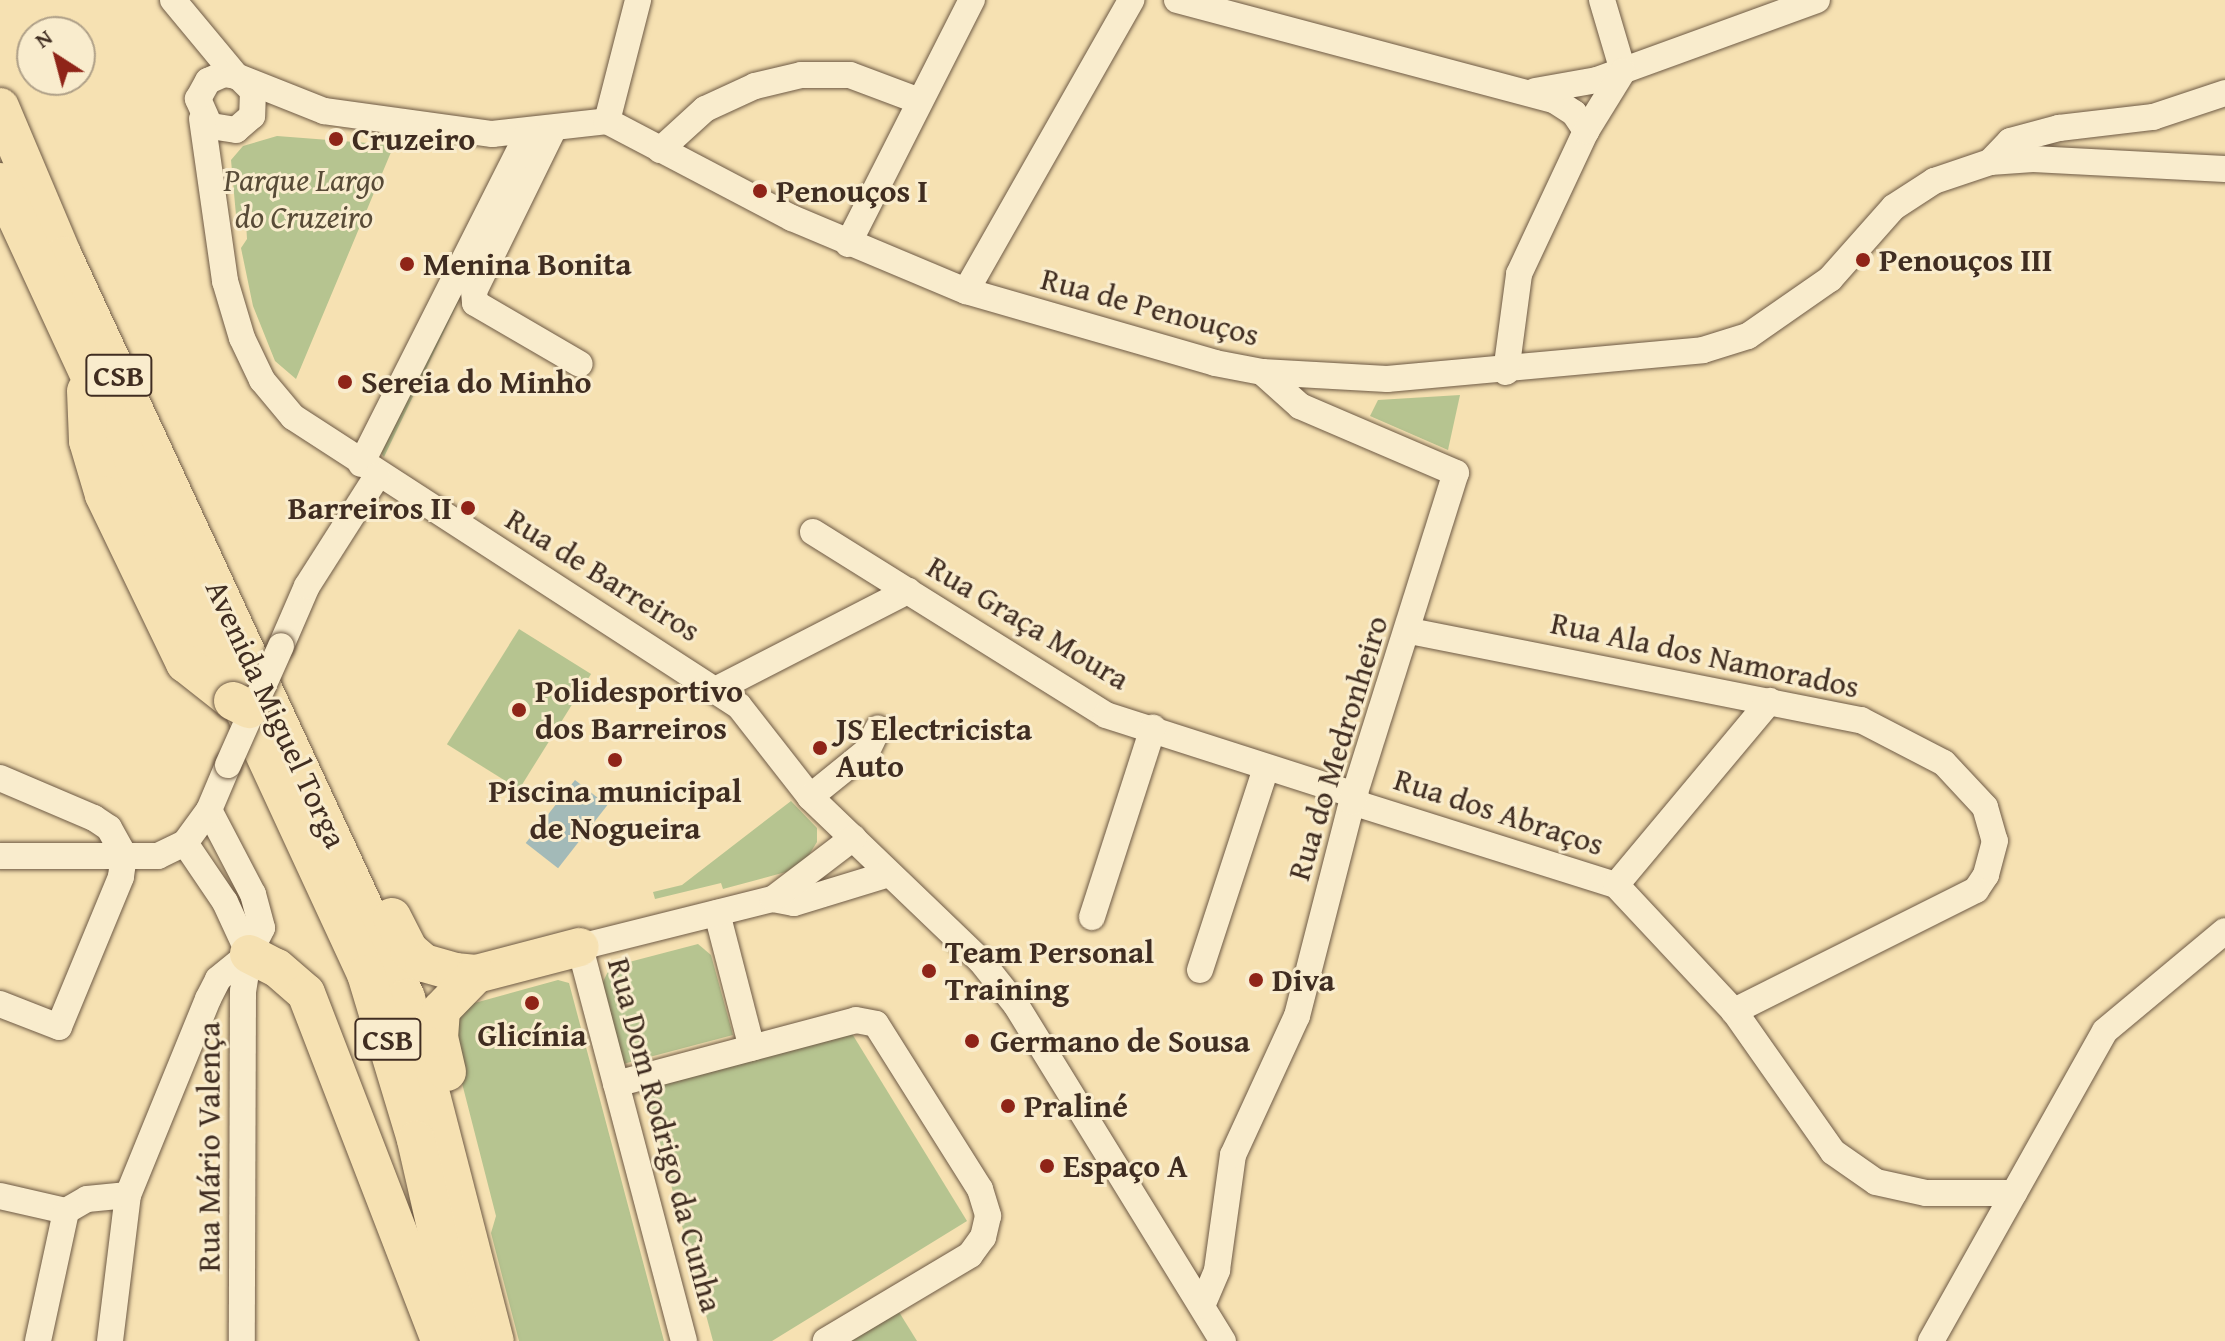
<!DOCTYPE html>
<meta charset="utf-8">
<style>
body{margin:0}
#map{position:relative;width:2225px;height:1341px;overflow:hidden;background:#f6e1b2;font-family:"Gentium Book Plus",serif}
div>[style]{position:absolute}
.green>*{inset:0;background:#b6c490;transform-origin:0 0}
.water>*{inset:0;background:#a3bab8;transform-origin:0 0}
.roads{filter:drop-shadow(0 0 2px #6e5a45) drop-shadow(0 0 2px #6e5a45)}
.minor>*{height:26px;margin:-13px;padding:0 13px;transform-origin:13px;border-radius:13px;background:#f9eccd}
.highway>*{height:38px;margin:-19px;padding:0 19px;transform-origin:19px;border-radius:19px;background:#f6e1b2}
.bridges{filter:drop-shadow(0 0 2px #6e5a45) drop-shadow(0 0 2px #6e5a45)}
.minor-bridge>*{height:26px;margin:-13px;padding:0 13px;transform-origin:13px;border-radius:13px;background:#f9eccd}
.highway-bridge>*{height:38px;margin:-19px;padding:0 19px;transform-origin:19px;border-radius:19px;background:#f6e1b2}
.dots>*{width:22px;height:22px;translate:-50% -50%;box-sizing:border-box;border:4px solid #f9eccd;border-radius:50%}
span{translate:-50% -50%;white-space:nowrap;text-align:center;line-height:1.15;-webkit-text-stroke:6px #f9eccd;paint-order:stroke}
.shield-label span{padding:2px 6px;background:#f9eccd;border:2px solid;border-radius:6px;-webkit-text-stroke-width:0}
.shield-label{font-size:30px;color:#402d21;font-weight:700}
.poi-label{font-size:32px;color:#402d21;font-weight:700}
.left{translate:0 -50%;text-align:left}
.right{translate:-100% -50%;text-align:right}
.park-label{font-size:32px;color:#584b37;font-style:italic}
.street-label{font-size:32px;color:#402d21}
.north{position:absolute;left:16px;top:16px;width:80px;height:80px;box-sizing:border-box;background:#f9eccd;border:2px solid #afa088;border-radius:50%;rotate:324deg;font-size:22px;font-weight:700;line-height:32px;text-align:center;color:#402d21}
.north::after{content:'';display:block;margin:auto;width:28px;height:36px;background:#8f2418;clip-path:polygon(50% 0,100% 100%,50% 72%,0 100%)}
</style>
<div id="map">
<div class="green">
<div style="clip-path:polygon(277px 136px,394px 145px,296px 379px,275px 361px,253px 306px,241px 248px,247px 239px,246px 222px,236px 215px,231px 160px,243px 146px)"></div>
<div style="clip-path:polygon(520px 173px,384px 457px,379px 450px)"></div>
<div style="clip-path:polygon(1460px 395px,1448px 450px,1370px 416px,1378px 400px)"></div>
<div style="left:519px;top:629px;width:85px;height:136px;rotate:32deg"></div>
<div style="clip-path:polygon(791px 801px,817px 828px,817px 842px,807px 858px,786px 872px,723px 889px,721px 883px,655px 899px,653px 892px,682px 885px)"></div>
<div style="clip-path:polygon(698px 944px,711px 955px,733px 1035px,623px 1064px,603px 982px,610px 967px)"></div>
<div style="clip-path:polygon(558px 980px,569px 983px,664px 1341px,519px 1341px,491px 1233px,496px 1216px,453px 1048px,461px 1013px,471px 1004px)"></div>
<div style="clip-path:polygon(851px 1032px,967px 1221px,772px 1341px,713px 1341px,645px 1088px)"></div>
<div style="clip-path:polygon(899px 1312px,917px 1341px,851px 1341px)"></div>
</div>
<div class="water">
<div style="left:575px;top:780px;width:41px;height:80px;rotate:38deg"></div>
</div>
<div class="roads">
<div class="minor">
<div style="left:173px;top:0;width:99px;rotate:50.3deg"></div>
<div style="left:1177px;top:0;width:390px;rotate:14.9deg"></div>
<div style="left:1554px;top:100px;width:24px;rotate:33deg"></div>
<div style="left:1574px;top:113px;width:22px;rotate:56deg"></div>
<div style="left:1602px;top:0;width:74px;rotate:73.5deg"></div>
<div style="left:241px;top:79px;width:17px;rotate:45deg"></div>
<div style="left:253px;top:91px;width:25px;rotate:92deg"></div>
<div style="left:252px;top:116px;width:21px;rotate:139deg"></div>
<div style="left:236px;top:130px;width:26px;rotate:-171deg"></div>
<div style="left:210px;top:126px;width:30px;rotate:-114deg"></div>
<div style="left:198px;top:99px;width:21px;rotate:-61deg"></div>
<div style="left:208px;top:81px;width:17px;rotate:-24deg"></div>
<div style="left:224px;top:74px;width:12px;rotate:9deg"></div>
<div style="left:236px;top:76px;width:95px;rotate:21.7deg"></div>
<div style="left:324px;top:111px;width:170px;rotate:7.8deg"></div>
<div style="left:492px;top:134px;width:116px;rotate:-6.4deg"></div>
<div style="left:607px;top:121px;width:209px;rotate:27.7deg"></div>
<div style="left:792px;top:218px;width:189px;rotate:22.8deg"></div>
<div style="left:966px;top:291px;width:259px;rotate:16.1deg"></div>
<div style="left:1215px;top:363px;width:48px;rotate:10.8deg"></div>
<div style="left:1262px;top:372px;width:125px;rotate:3.2deg"></div>
<div style="left:1387px;top:379px;width:317px;rotate:-5.2deg"></div>
<div style="left:1703px;top:350px;width:47px;rotate:-17.3deg"></div>
<div style="left:1748px;top:336px;width:100px;rotate:-34.8deg"></div>
<div style="left:1830px;top:279px;width:96px;rotate:-48.4deg"></div>
<div style="left:1894px;top:207px;width:48px;rotate:-33deg"></div>
<div style="left:1934px;top:181px;width:59px;rotate:-18.7deg"></div>
<div style="left:1990px;top:162px;width:43px;rotate:-4deg"></div>
<div style="left:2033px;top:159px;width:192px;rotate:3deg"></div>
<div style="left:1535px;top:91px;width:63px;rotate:-10.1deg"></div>
<div style="left:1597px;top:80px;width:234px;rotate:-20deg"></div>
<div style="left:202px;top:119px;width:164px;rotate:81.9deg"></div>
<div style="left:225px;top:281px;width:59px;rotate:73.4deg"></div>
<div style="left:242px;top:338px;width:47px;rotate:64.5deg"></div>
<div style="left:262px;top:380px;width:48px;rotate:50deg"></div>
<div style="left:293px;top:417px;width:531px;rotate:32.94deg"></div>
<div style="left:739px;top:706px;width:115px;rotate:52deg"></div>
<div style="left:810px;top:797px;width:237px;rotate:43.8deg"></div>
<div style="left:981px;top:961px;width:56px;rotate:51.5deg"></div>
<div style="left:1016px;top:1005px;width:395px;rotate:58.4deg"></div>
<div style="left:607px;top:121px;width:125px;rotate:-75.6deg"></div>
<div style="left:553px;top:130px;width:179px;rotate:116.1deg"></div>
<div style="left:474px;top:291px;width:12px;rotate:85deg"></div>
<div style="left:475px;top:303px;width:121px;rotate:30.2deg"></div>
<div style="left:660px;top:150px;width:61px;rotate:-42.3deg"></div>
<div style="left:705px;top:109px;width:55px;rotate:-24.7deg"></div>
<div style="left:755px;top:86px;width:47px;rotate:-13.4deg"></div>
<div style="left:801px;top:75px;width:49px"></div>
<div style="left:850px;top:75px;width:74px;rotate:20.6deg"></div>
<div style="left:1990px;top:162px;width:29px;rotate:-46deg"></div>
<div style="left:2010px;top:141px;width:51px;rotate:-14.9deg"></div>
<div style="left:2059px;top:128px;width:95px;rotate:-6.7deg"></div>
<div style="left:2153px;top:117px;width:76px;rotate:-18.4deg"></div>
<div style="left:848px;top:244px;width:274px;rotate:-63.1deg"></div>
<div style="left:966px;top:291px;width:335px;rotate:-60.4deg"></div>
<div style="left:1506px;top:372px;width:99px;rotate:-82.4deg"></div>
<div style="left:1519px;top:274px;width:158px;rotate:-64.9deg"></div>
<div style="left:1586px;top:131px;width:70px;rotate:-58.3deg"></div>
<div style="left:361px;top:464px;width:371px;rotate:-63.2deg"></div>
<div style="left:813px;top:532px;width:345px;rotate:32deg"></div>
<div style="left:1106px;top:715px;width:262px;rotate:17.8deg"></div>
<div style="left:1410px;top:631px;width:460px;rotate:11.2deg"></div>
<div style="left:1861px;top:720px;width:93px;rotate:27.4deg"></div>
<div style="left:1944px;top:763px;width:60px;rotate:47deg"></div>
<div style="left:1985px;top:807px;width:35px;rotate:74deg"></div>
<div style="left:1995px;top:841px;width:35px;rotate:105deg"></div>
<div style="left:1986px;top:875px;width:18px;rotate:124deg"></div>
<div style="left:1976px;top:890px;width:271px;rotate:153.4deg"></div>
<div style="left:281px;top:646px;width:65px;rotate:-66.6deg"></div>
<div style="left:307px;top:586px;width:130px;rotate:-57.5deg"></div>
<div style="left:717px;top:689px;width:215px;rotate:-27.2deg"></div>
<div style="left:0;top:778px;width:102px;rotate:23.1deg"></div>
<div style="left:94px;top:818px;width:18px;rotate:34deg"></div>
<div style="left:109px;top:828px;width:31px;rotate:61deg"></div>
<div style="left:124px;top:855px;width:22px;rotate:98deg"></div>
<div style="left:121px;top:877px;width:162px;rotate:112.5deg"></div>
<div style="left:59px;top:1027px;width:63px;rotate:-158.7deg"></div>
<div style="left:810px;top:797px;width:73px;rotate:-38.9deg"></div>
<div style="left:867px;top:751px;width:25px;rotate:-64deg"></div>
<div style="left:1352px;top:802px;width:277px;rotate:17.5deg"></div>
<div style="left:1616px;top:885px;width:173px;rotate:46.9deg"></div>
<div style="left:1734px;top:1011px;width:172px;rotate:54.9deg"></div>
<div style="left:1833px;top:1152px;width:52px;rotate:34.9deg"></div>
<div style="left:1876px;top:1182px;width:51px;rotate:12.4deg"></div>
<div style="left:1926px;top:1193px;width:88px"></div>
<div style="left:209px;top:810px;width:95px;rotate:62.4deg"></div>
<div style="left:253px;top:894px;width:35px;rotate:75deg"></div>
<div style="left:262px;top:928px;width:29px;rotate:117deg"></div>
<div style="left:249px;top:954px;width:37px;rotate:99deg"></div>
<div style="left:243px;top:991px;width:350px;rotate:90.2deg"></div>
<div style="left:185px;top:843px;width:71px;rotate:55.9deg"></div>
<div style="left:225px;top:902px;width:57px;rotate:65.2deg"></div>
<div style="left:0;top:856px;width:158px"></div>
<div style="left:158px;top:856px;width:30px;rotate:-26deg"></div>
<div style="left:185px;top:843px;width:41px;rotate:-54deg"></div>
<div style="left:209px;top:810px;width:49px;rotate:-67.1deg"></div>
<div style="left:1616px;top:885px;width:240px;rotate:-50.1deg"></div>
<div style="left:773px;top:899px;width:21px;rotate:11deg"></div>
<div style="left:794px;top:903px;width:99px;rotate:-17deg"></div>
<div style="left:717px;top:913px;width:139px;rotate:75.5deg"></div>
<div style="left:1092px;top:917px;width:199px;rotate:-72.1deg"></div>
<div style="left:1200px;top:970px;width:213px;rotate:-71.9deg"></div>
<div style="left:616px;top:1084px;width:248px;rotate:-14.9deg"></div>
<div style="left:856px;top:1020px;width:20px;rotate:11deg"></div>
<div style="left:876px;top:1024px;width:195px;rotate:57.8deg"></div>
<div style="left:980px;top:1189px;width:28px;rotate:73deg"></div>
<div style="left:988px;top:1216px;width:22px;rotate:103deg"></div>
<div style="left:983px;top:1237px;width:22px;rotate:126deg"></div>
<div style="left:970px;top:1255px;width:168px;rotate:149.2deg"></div>
<div style="left:0;top:1196px;width:68px;rotate:12.8deg"></div>
<div style="left:66px;top:1211px;width:24px;rotate:-30deg"></div>
<div style="left:87px;top:1199px;width:41px;rotate:-5.6deg"></div>
<div style="left:1202px;top:1306px;width:39px;rotate:-67deg"></div>
<div style="left:1217px;top:1270px;width:116px;rotate:-82.1deg"></div>
<div style="left:1233px;top:1155px;width:153px;rotate:-65.3deg"></div>
<div style="left:1297px;top:1016px;width:221px;rotate:-75.6deg"></div>
<div style="left:1352px;top:802px;width:345px;rotate:-72.5deg"></div>
<div style="left:1456px;top:473px;width:170px;rotate:-156.8deg"></div>
<div style="left:1300px;top:406px;width:51px;rotate:-138.2deg"></div>
<div style="left:38px;top:1341px;width:133px;rotate:-77.8deg"></div>
<div style="left:110px;top:1341px;width:147px;rotate:-83deg"></div>
<div style="left:128px;top:1195px;width:212px;rotate:-67.8deg"></div>
<div style="left:208px;top:999px;width:22px;rotate:-63deg"></div>
<div style="left:218px;top:979px;width:40px;rotate:-39deg"></div>
<div style="left:684px;top:1341px;width:407px;rotate:-104.8deg"></div>
<div style="left:580px;top:947px;width:199px;rotate:-14deg"></div>
<div style="left:773px;top:899px;width:101px;rotate:-37.3deg"></div>
<div style="left:1931px;top:1341px;width:355px;rotate:-60.7deg"></div>
<div style="left:2105px;top:1031px;width:156px;rotate:-39.8deg"></div>
</div>
<div class="highway">
<div style="left:0;top:107px;width:162px;rotate:67.1deg"></div>
<div style="left:63px;top:256px;width:817px;rotate:65.19deg"></div>
<div style="left:406px;top:998px;width:354px;rotate:75.5deg"></div>
<div style="left:0;top:182px;width:872px;rotate:65.2deg"></div>
<div style="left:366px;top:974px;width:173px;rotate:73.2deg"></div>
<div style="left:416px;top:1140px;width:206px;rotate:77.1deg"></div>
<div style="left:86px;top:391px;width:50px;rotate:87.7deg"></div>
<div style="left:88px;top:441px;width:56px;rotate:73.5deg"></div>
<div style="left:104px;top:495px;width:187px;rotate:64.3deg"></div>
<div style="left:185px;top:663px;width:61px;rotate:38.4deg"></div>
<div style="left:392px;top:917px;width:37px;rotate:63deg"></div>
<div style="left:409px;top:950px;width:20px;rotate:41deg"></div>
<div style="left:424px;top:963px;width:32px;rotate:16deg"></div>
<div style="left:455px;top:972px;width:21px;rotate:5deg"></div>
<div style="left:476px;top:974px;width:107px;rotate:-14.6deg"></div>
<div style="left:249px;top:954px;width:31px;rotate:27deg"></div>
<div style="left:277px;top:968px;width:38px;rotate:41deg"></div>
<div style="left:306px;top:993px;width:373px;rotate:68.9deg"></div>
<div style="left:447px;top:1072px;width:35px;rotate:-103deg"></div>
<div style="left:439px;top:1038px;width:28px;rotate:-86deg"></div>
<div style="left:441px;top:1010px;width:50px;rotate:-45.8deg"></div>
</div>
</div>
<div class="bridges">
<div class="minor-bridge">
<div style="left:228px;top:765px;width:130px;rotate:-66deg"></div>
</div>
<div class="highway-bridge">
<div style="left:233px;top:701px;width:18px;rotate:27deg"></div>
</div>
</div>
<div class="dots">
<div style="left:336px;top:139px;background:#8f2418"></div>
<div style="left:760px;top:191px;background:#8f2418"></div>
<div style="left:1863px;top:260px;background:#8f2418"></div>
<div style="left:407px;top:264px;background:#8f2418"></div>
<div style="left:345px;top:382px;background:#8f2418"></div>
<div style="left:468px;top:508px;background:#8f2418"></div>
<div style="left:519px;top:710px;background:#8f2418"></div>
<div style="left:820px;top:748px;background:#8f2418"></div>
<div style="left:615px;top:760px;background:#8f2418"></div>
<div style="left:929px;top:971px;background:#8f2418"></div>
<div style="left:1256px;top:980px;background:#8f2418"></div>
<div style="left:532px;top:1003px;background:#8f2418"></div>
<div style="left:972px;top:1041px;background:#8f2418"></div>
<div style="left:1008px;top:1106px;background:#8f2418"></div>
<div style="left:1047px;top:1166px;background:#8f2418"></div>
</div>
<div class="shield-label">
<span style="left:119px;top:375px">CSB</span>
<span style="left:388px;top:1039px">CSB</span>
</div>
<div class="poi-label">
<span class="left" style="left:352px;top:139px">Cruzeiro</span>
<span class="left" style="left:776px;top:191px">Penouços I</span>
<span class="left" style="left:1879px;top:260px">Penouços III</span>
<span class="left" style="left:423px;top:264px">Menina Bonita</span>
<span class="left" style="left:361px;top:382px">Sereia do Minho</span>
<span class="right" style="left:452px;top:508px">Barreiros II</span>
<span class="left" style="left:535px;top:710px">Polidesportivo<br>dos Barreiros</span>
<span class="left" style="left:836px;top:748px">JS Electricista<br>Auto</span>
<span style="left:615px;top:810px">Piscina municipal<br>de Nogueira</span>
<span class="left" style="left:945px;top:971px">Team Personal<br>Training</span>
<span class="left" style="left:1272px;top:980px">Diva</span>
<span style="left:532px;top:1035px">Glicínia</span>
<span class="left" style="left:990px;top:1041px">Germano de Sousa</span>
<span class="left" style="left:1024px;top:1106px">Praliné</span>
<span class="left" style="left:1063px;top:1166px">Espaço A</span>
</div>
<div class="park-label">
<span style="left:304px;top:199px">Parque Largo<br>do Cruzeiro</span>
</div>
<div class="street-label">
<span style="left:1150px;top:307px;rotate:15deg">Rua de Penouços</span>
<span style="left:603px;top:575px;rotate:32deg">Rua de Barreiros</span>
<span style="left:1028px;top:623px;rotate:31deg">Rua Graça Moura</span>
<span style="left:1705px;top:655px;rotate:12deg">Rua Ala dos Namorados</span>
<span style="left:276px;top:714px;rotate:65deg">Avenida Miguel Torga</span>
<span style="left:1338px;top:748px;rotate:-73deg">Rua do Medronheiro</span>
<span style="left:1499px;top:812px;rotate:18deg">Rua dos Abraços</span>
<span style="left:665px;top:1135px;rotate:75deg">Rua Dom Rodrigo da Cunha</span>
<span style="left:209px;top:1147px;rotate:-90deg">Rua Mário Valença</span>
</div>
<div class="north">N</div>
</div>
